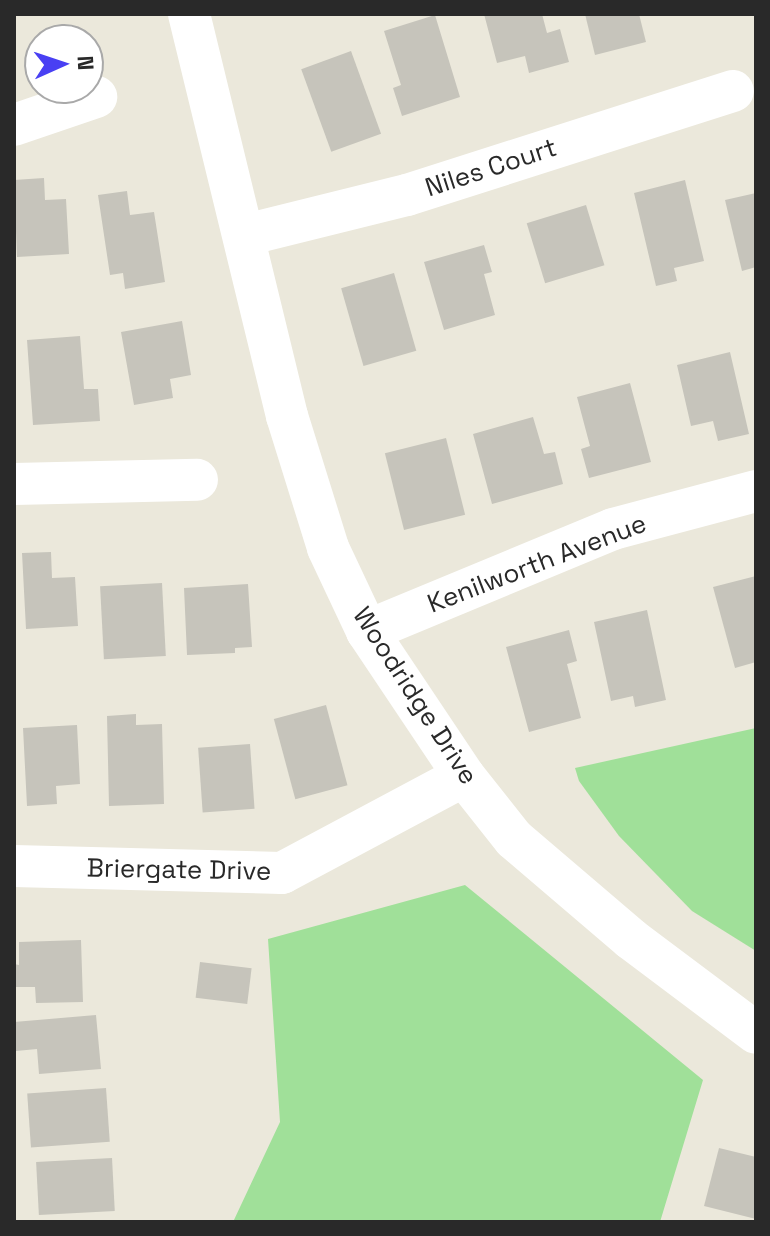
<!DOCTYPE html>
<style>
body{margin:0}
#map{position:relative;width:770px;height:1236px;overflow:hidden;background:#ebe8db;font-family:"Space Grotesk",sans-serif}
div>[style]{position:absolute}
.green>*{inset:0;background:#a0e099}
.building>*{inset:0;background:#c6c4bb;transform-origin:0 0}
.minor>*{height:42px;margin:-21px;padding:0 21px;transform-origin:21px;border-radius:21px;background:#fff}
span{translate:-50% -50%;white-space:nowrap;text-align:center;line-height:1.15;-webkit-text-stroke:6px #fff;paint-order:stroke}
.street-label{font-size:26px;color:#292929}
.frame{position:absolute;inset:0;border:16px solid #292929;pointer-events:none}
.north{position:absolute;left:24px;top:24px;width:80px;height:80px;box-sizing:border-box;background:#fff;border:2px solid #a9a9a9;border-radius:50%;rotate:87deg;font-size:22px;font-weight:700;line-height:32px;text-align:center;color:#292929}
.north::after{content:'';display:block;margin:auto;width:28px;height:36px;background:#4940f3;clip-path:polygon(50% 0,100% 100%,50% 72%,0 100%)}
</style>
<div id="map">
<div class="green">
<div style="clip-path:polygon(756px 728px,756px 951px,692px 911px,619px 836px,579px 781px,575px 768px)"></div>
<div style="clip-path:polygon(465px 885px,703px 1080px,660px 1222px,233px 1222px,280px 1122px,268px 939px)"></div>
</div>
<div class="building">
<div style="clip-path:polygon(484px 14px,542px 14px,547px 33px,560px 29px,569px 62px,529px 73px,525px 56px,497px 63px)"></div>
<div style="clip-path:polygon(585px 14px,639px 14px,646px 42px,595px 55px)"></div>
<div style="clip-path:polygon(435px 15px,460px 97px,402px 116px,393px 88px,401px 85px,384px 31px)"></div>
<div style="left:351px;top:51px;width:88px;height:53px;rotate:70deg"></div>
<div style="clip-path:polygon(44px 178px,45px 200px,66px 199px,69px 254px,17px 257px,14px 180px)"></div>
<div style="clip-path:polygon(685px 180px,704px 261px,674px 268px,677px 281px,656px 286px,634px 193px)"></div>
<div style="clip-path:polygon(127px 191px,130px 215px,154px 212px,165px 282px,125px 289px,123px 273px,110px 275px,98px 195px)"></div>
<div style="clip-path:polygon(756px 193px,756px 267px,742px 271px,725px 200px)"></div>
<div style="left:586px;top:205px;width:63px;height:62px;rotate:73deg"></div>
<div style="clip-path:polygon(484px 245px,492px 272px,484px 274px,495px 315px,444px 330px,424px 262px)"></div>
<div style="left:394px;top:273px;width:81px;height:55px;rotate:74deg"></div>
<div style="clip-path:polygon(182px 321px,191px 375px,170px 379px,173px 398px,134px 405px,121px 332px)"></div>
<div style="clip-path:polygon(80px 336px,84px 389px,98px 389px,100px 421px,33px 425px,27px 340px)"></div>
<div style="clip-path:polygon(730px 352px,749px 434px,718px 441px,713px 421px,691px 426px,677px 365px)"></div>
<div style="clip-path:polygon(630px 383px,651px 462px,589px 478px,581px 449px,590px 446px,577px 397px)"></div>
<div style="clip-path:polygon(533px 417px,544px 454px,555px 452px,563px 484px,492px 504px,473px 434px)"></div>
<div style="left:446px;top:438px;width:79px;height:63px;rotate:76deg"></div>
<div style="clip-path:polygon(51px 552px,52px 578px,75px 577px,78px 626px,26px 629px,22px 553px)"></div>
<div style="clip-path:polygon(756px 576px,756px 662px,735px 668px,713px 587px)"></div>
<div style="left:162px;top:583px;width:73px;height:62px;rotate:87deg"></div>
<div style="clip-path:polygon(248px 584px,252px 647px,235px 648px,235px 653px,187px 655px,184px 588px)"></div>
<div style="clip-path:polygon(647px 610px,666px 700px,635px 707px,633px 696px,611px 701px,594px 622px)"></div>
<div style="clip-path:polygon(569px 630px,577px 661px,567px 664px,581px 718px,529px 732px,506px 647px)"></div>
<div style="left:326px;top:705px;width:83px;height:54px;rotate:75deg"></div>
<div style="clip-path:polygon(136px 714px,136px 725px,162px 724px,164px 804px,109px 806px,107px 716px)"></div>
<div style="clip-path:polygon(77px 725px,80px 784px,56px 786px,57px 804px,27px 806px,23px 728px)"></div>
<div style="left:250px;top:744px;width:65px;height:52px;rotate:86deg"></div>
<div style="clip-path:polygon(81px 940px,83px 1002px,36px 1003px,35px 987px,14px 987px,14px 964px,19px 965px,19px 942px)"></div>
<div style="left:200px;top:962px;width:52px;height:36px;rotate:7deg"></div>
<div style="clip-path:polygon(96px 1015px,101px 1069px,39px 1074px,37px 1049px,16px 1051px,14px 1022px)"></div>
<div style="left:106px;top:1088px;width:54px;height:79px;rotate:86deg"></div>
<div style="clip-path:polygon(719px 1148px,756px 1157px,756px 1219px,704px 1206px)"></div>
<div style="left:112px;top:1158px;width:53px;height:76px;rotate:87deg"></div>
</div>
<div class="minor">
<div style="left:189px;top:14px;width:414px;rotate:76.3deg"></div>
<div style="left:287px;top:416px;width:138px;rotate:72.7deg"></div>
<div style="left:328px;top:548px;width:92px;rotate:64.8deg"></div>
<div style="left:367px;top:631px;width:174px;rotate:56.2deg"></div>
<div style="left:464px;top:776px;width:80px;rotate:51.6deg"></div>
<div style="left:514px;top:839px;width:154px;rotate:40.5deg"></div>
<div style="left:631px;top:939px;width:156px;rotate:36.9deg"></div>
<div style="left:14px;top:125px;width:87px;rotate:-18.9deg"></div>
<div style="left:245px;top:235px;width:167px;rotate:-13.9deg"></div>
<div style="left:407px;top:195px;width:342px;rotate:-17.7deg"></div>
<div style="left:14px;top:484px;width:183px;rotate:-1.3deg"></div>
<div style="left:367px;top:631px;width:266px;rotate:-22.5deg"></div>
<div style="left:613px;top:529px;width:148px;rotate:-14.9deg"></div>
<div style="left:14px;top:866px;width:268px;rotate:1.5deg"></div>
<div style="left:282px;top:873px;width:206px;rotate:-28.1deg"></div>
</div>
<div class="street-label">
<span style="left:491px;top:168px;rotate:-18deg">Niles Court</span>
<span style="left:537px;top:564px;rotate:-21deg">Kenilworth Avenue</span>
<span style="left:415px;top:696px;rotate:57deg">Woodridge Drive</span>
<span style="left:179px;top:870px;rotate:1deg">Briergate Drive</span>
</div>
<div class="frame"></div>
<div class="north">N</div>
</div>
